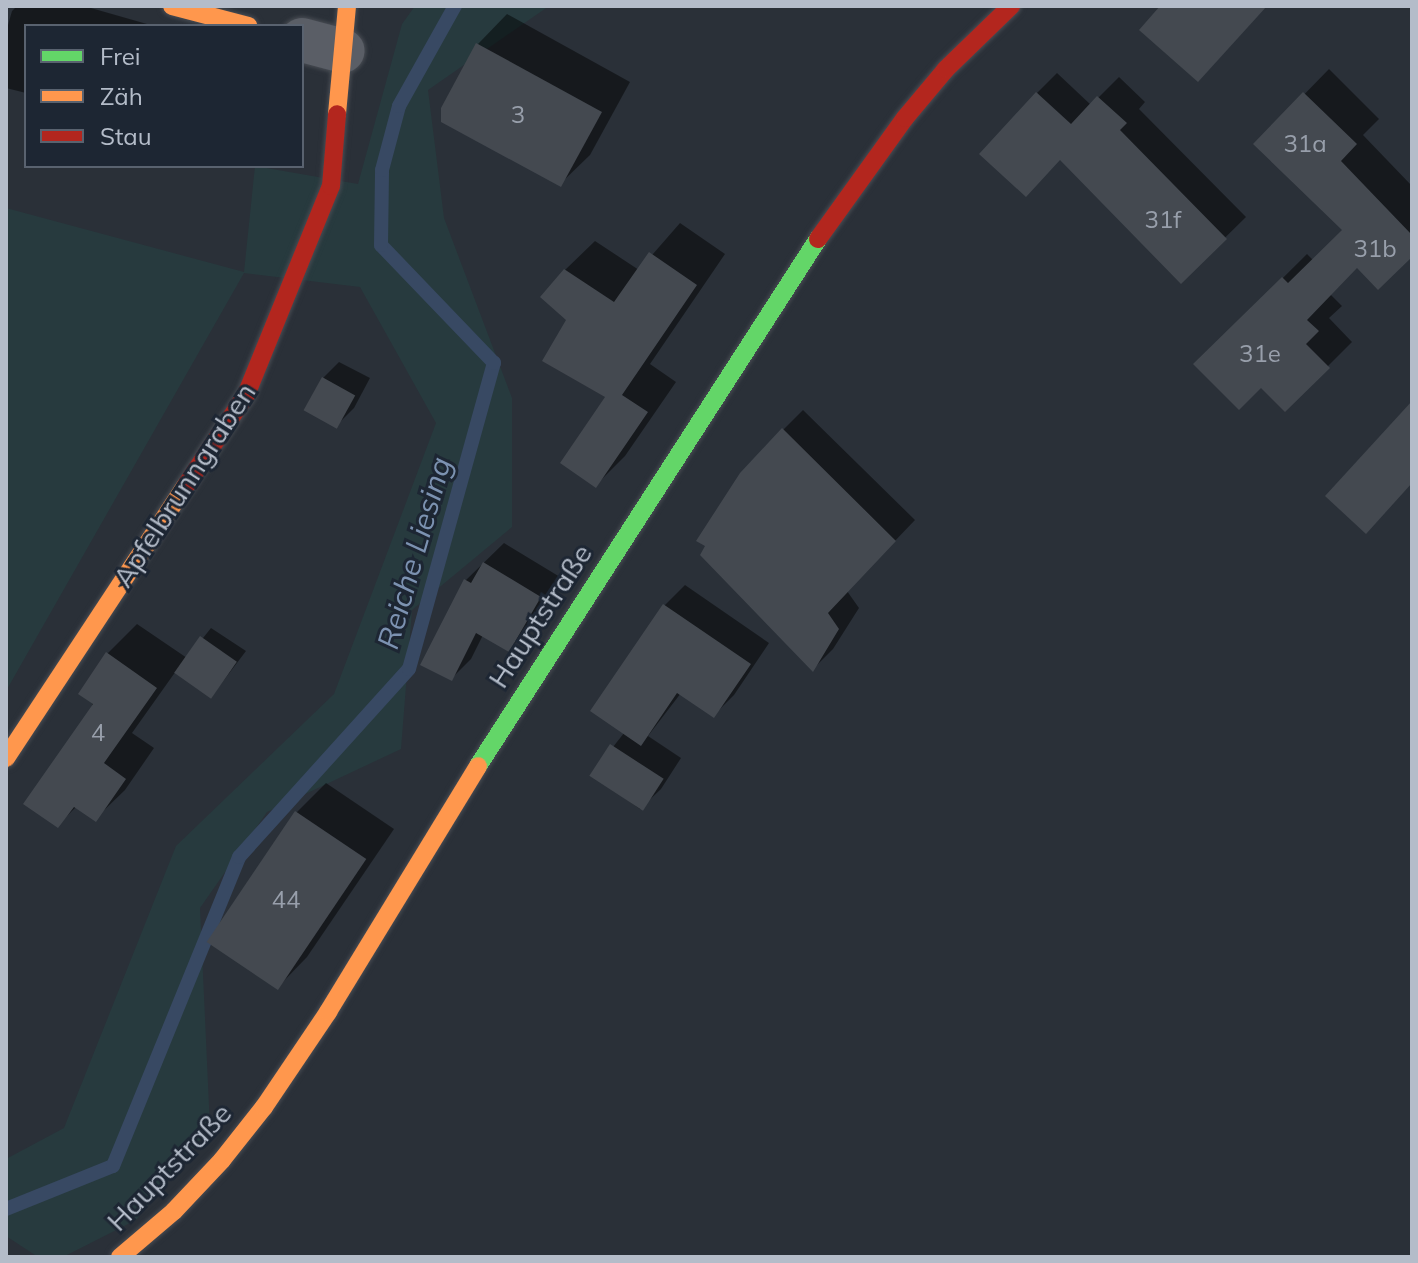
<!DOCTYPE html>
<meta charset="utf-8">
<style>
body{margin:0}
#map{position:relative;width:1418px;height:1263px;overflow:hidden;background:#2a3038;font-family:Mulish,sans-serif}
div>[style]{position:absolute}
.green>*{inset:0;background:#273a3e}
.shadow>*{inset:0;background:#0007}
.stream>*{height:14px;margin:-7px;padding:0 7px;transform-origin:7px;border-radius:7px;background:#384963}
.building>*{inset:0;background:#444950;transform-origin:0 0}
.roads{filter:drop-shadow(0 0 2px #484c53) drop-shadow(0 0 2px #484c53)}
.street>*{height:44px;margin:-22px;padding:0 22px;transform-origin:22px;border-radius:22px;background:#5a5e66}
.fast>*{height:18px;margin:-9px;padding:0 9px;transform-origin:9px;border-radius:9px;background:#63d668}
.slow>*{height:18px;margin:-9px;padding:0 9px;transform-origin:9px;border-radius:9px;background:#ff974d}
.jam>*{height:18px;margin:-9px;padding:0 9px;transform-origin:9px;border-radius:9px;background:#b3261e}
span{translate:-50% -50%;white-space:nowrap;text-align:center;line-height:1.15;-webkit-text-stroke:6px #1d2633;paint-order:stroke}
.number-label{font-size:24px;color:#989fab}
.number-label span{-webkit-text-stroke-width:0}
.street-label{font-size:28px;color:#b4bcc9}
.water-label{font-size:30px;color:#7c92b1;font-style:italic}
.frame{position:absolute;inset:0;border:8px solid #b4bcc9;pointer-events:none}
.legend{position:absolute;left:24px;top:24px;width:280px;height:144px;box-sizing:border-box;background:#1d2633;border:2px solid #59626f;margin:0;padding:10px 14px;list-style:none;font-size:24px;color:#b4bcc9}
.legend li{display:flex;align-items:center;gap:16px;height:40px}
.legend b{width:40px;border:2px solid #59626f}
</style>
<div id="map">
<div class="green">
<div style="clip-path:polygon(415px 6px,549px 6px,428px 90px,444px 218px,512px 398px,512px 527px,412px 610px,401px 749px,267px 812px,200px 908px,210px 1128px,136px 1220px,63px 1257px,38px 1257px,6px 1236px,6px 1159px,64px 1128px,176px 846px,334px 694px,436px 423px,360px 287px,244px 273px,6px 691px,6px 208px,244px 272px,255px 166px,358px 184px,402px 24px)"></div>
</div>
<div class="shadow">
<div style="clip-path:polygon(17px 6px,84px 6px,154px 26px,26px 26px,26px 93px,6px 88px,6px 32px,12px 11px)"></div>
<div style="clip-path:polygon(507px 14px,630px 82px,590px 155px,560px 184px,478px 44px)"></div>
<div style="clip-path:polygon(1329px 69px,1379px 119px,1363px 135px,1412px 186px,1412px 255px,1357px 266px,1330px 294px,1342px 306px,1329px 318px,1352px 342px,1285px 409px,1261px 385px,1196px 364px,1307px 254px,1313px 260px,1345px 230px,1256px 144px)"></div>
<div style="clip-path:polygon(1057px 73px,1091px 105px,1119px 77px,1145px 102px,1139px 109px,1246px 217px,1181px 281px,1037px 93px)"></div>
<div style="clip-path:polygon(680px 223px,725px 254px,650px 364px,676px 382px,625px 456px,596px 485px,608px 396px,569px 319px,565px 270px,595px 241px,639px 270px)"></div>
<div style="clip-path:polygon(339px 362px,370px 378px,354px 408px,338px 424px,323px 378px)"></div>
<div style="clip-path:polygon(803px 410px,915px 520px,847px 591px,859px 608px,833px 649px,813px 669px,783px 430px)"></div>
<div style="clip-path:polygon(504px 543px,560px 577px,528px 630px,508px 650px,483px 635px,471px 659px,451px 679px,465px 581px)"></div>
<div style="clip-path:polygon(685px 585px,769px 643px,734px 695px,714px 715px,681px 693px,648px 736px,681px 758px,661px 789px,640px 809px,591px 775px,624px 733px,665px 605px)"></div>
<div style="clip-path:polygon(137px 624px,187px 658px,211px 628px,246px 651px,212px 696px,176px 671px,132px 733px,154px 748px,125px 790px,95px 819px,77px 806px,57px 826px,107px 654px)"></div>
<div style="clip-path:polygon(326px 783px,394px 829px,307px 957px,278px 987px,296px 813px)"></div>
</div>
<div class="stream">
<div style="left:6px;top:1209px;width:115px;rotate:-21.9deg"></div>
<div style="left:113px;top:1166px;width:334px;rotate:-67.8deg"></div>
<div style="left:239px;top:857px;width:253px;rotate:-47.9deg"></div>
<div style="left:409px;top:669px;width:318px;rotate:-74.5deg"></div>
<div style="left:494px;top:363px;width:163px;rotate:-133.8deg"></div>
<div style="left:381px;top:245px;width:75px;rotate:-89.2deg"></div>
<div style="left:382px;top:170px;width:66px;rotate:-75.1deg"></div>
<div style="left:399px;top:106px;width:115px;rotate:-60.8deg"></div>
</div>
<div class="building">
<div style="clip-path:polygon(1160px 6px,1267px 6px,1198px 82px,1139px 30px)"></div>
<div style="clip-path:polygon(476px 43px,602px 112px,561px 187px,441px 122px,441px 108px)"></div>
<div style="clip-path:polygon(1036px 92px,1071px 124px,1097px 96px,1127px 123px,1120px 130px,1227px 239px,1181px 284px,1060px 160px,1026px 197px,979px 154px)"></div>
<div style="clip-path:polygon(1303px 92px,1357px 144px,1341px 161px,1412px 235px,1412px 257px,1378px 290px,1357px 268px,1307px 320px,1319px 331px,1306px 344px,1330px 368px,1285px 412px,1261px 388px,1239px 410px,1193px 364px,1282px 277px,1288px 283px,1342px 230px,1253px 144px)"></div>
<div style="clip-path:polygon(649px 252px,697px 285px,622px 395px,648px 412px,596px 488px,560px 463px,605px 397px,542px 361px,566px 320px,540px 297px,564px 269px,614px 302px)"></div>
<div style="left:322px;top:377px;width:38px;height:38px;rotate:29deg"></div>
<div style="clip-path:polygon(1412px 401px,1412px 483px,1366px 534px,1325px 496px)"></div>
<div style="clip-path:polygon(782px 428px,896px 541px,828px 613px,839px 629px,813px 672px,700px 555px,705px 546px,696px 541px,740px 473px)"></div>
<div style="clip-path:polygon(483px 562px,541px 597px,509px 652px,476px 633px,452px 681px,420px 665px,464px 579px,471px 583px)"></div>
<div style="clip-path:polygon(663px 604px,751px 664px,714px 718px,677px 693px,641px 746px,590px 711px)"></div>
<div style="left:200px;top:636px;width:45px;height:45px;rotate:35deg"></div>
<div style="clip-path:polygon(106px 652px,157px 688px,104px 763px,126px 779px,96px 822px,74px 807px,58px 828px,23px 804px,93px 704px,78px 694px)"></div>
<div style="left:610px;top:744px;width:64px;height:38px;rotate:33deg"></div>
<div style="left:295px;top:811px;width:86px;height:158px;rotate:34deg"></div>
</div>
<div class="roads">
<div class="street">
<div style="left:302px;top:40px;width:42px;rotate:15deg"></div>
</div>
<div class="fast">
<div style="left:478px;top:766px;width:627px;rotate:-57.17deg"></div>
</div>
<div class="slow">
<div style="left:172px;top:6px;width:79px;rotate:14.7deg"></div>
<div style="left:337px;top:114px;width:108px;rotate:-84.7deg"></div>
<div style="left:6px;top:758px;width:325px;rotate:-56.6deg"></div>
<div style="left:120px;top:1257px;width:71px;rotate:-40.4deg"></div>
<div style="left:174px;top:1211px;width:70px;rotate:-46.7deg"></div>
<div style="left:222px;top:1160px;width:68px;rotate:-51.6deg"></div>
<div style="left:264px;top:1107px;width:115px;rotate:-56deg"></div>
<div style="left:328px;top:1012px;width:288px;rotate:-58.6deg"></div>
</div>
<div class="jam">
<div style="left:818px;top:239px;width:149px;rotate:-54.3deg"></div>
<div style="left:905px;top:118px;width:64px;rotate:-50.1deg"></div>
<div style="left:946px;top:69px;width:91px;rotate:-44.1deg"></div>
<div style="left:185px;top:487px;width:110px;rotate:-56.5deg"></div>
<div style="left:246px;top:395px;width:226px;rotate:-67.9deg"></div>
<div style="left:331px;top:186px;width:72px;rotate:-85.2deg"></div>
</div>
</div>
<div class="number-label">
<span style="left:518px;top:115px">3</span>
<span style="left:1305px;top:144px">31a</span>
<span style="left:1163px;top:220px">31f</span>
<span style="left:1375px;top:249px">31b</span>
<span style="left:1260px;top:354px">31e</span>
<span style="left:98px;top:733px">4</span>
<span style="left:286px;top:900px">44</span>
</div>
<div class="street-label">
<span style="left:184px;top:485px;rotate:-57deg">Apfelbrunngraben</span>
<span style="left:540px;top:616px;rotate:-57deg">Hauptstraße</span>
<span style="left:169px;top:1167px;rotate:-46deg">Hauptstraße</span>
</div>
<div class="water-label">
<span style="left:414px;top:553px;rotate:-74deg">Reiche Liesing</span>
</div>
<div class="frame"></div>
<ul class="legend">
<li><b style="height:10px;background:#63d668"></b>Frei</li>
<li><b style="height:10px;background:#ff974d"></b>Zäh</li>
<li><b style="height:10px;background:#b3261e"></b>Stau</li>
</ul>
</div>
